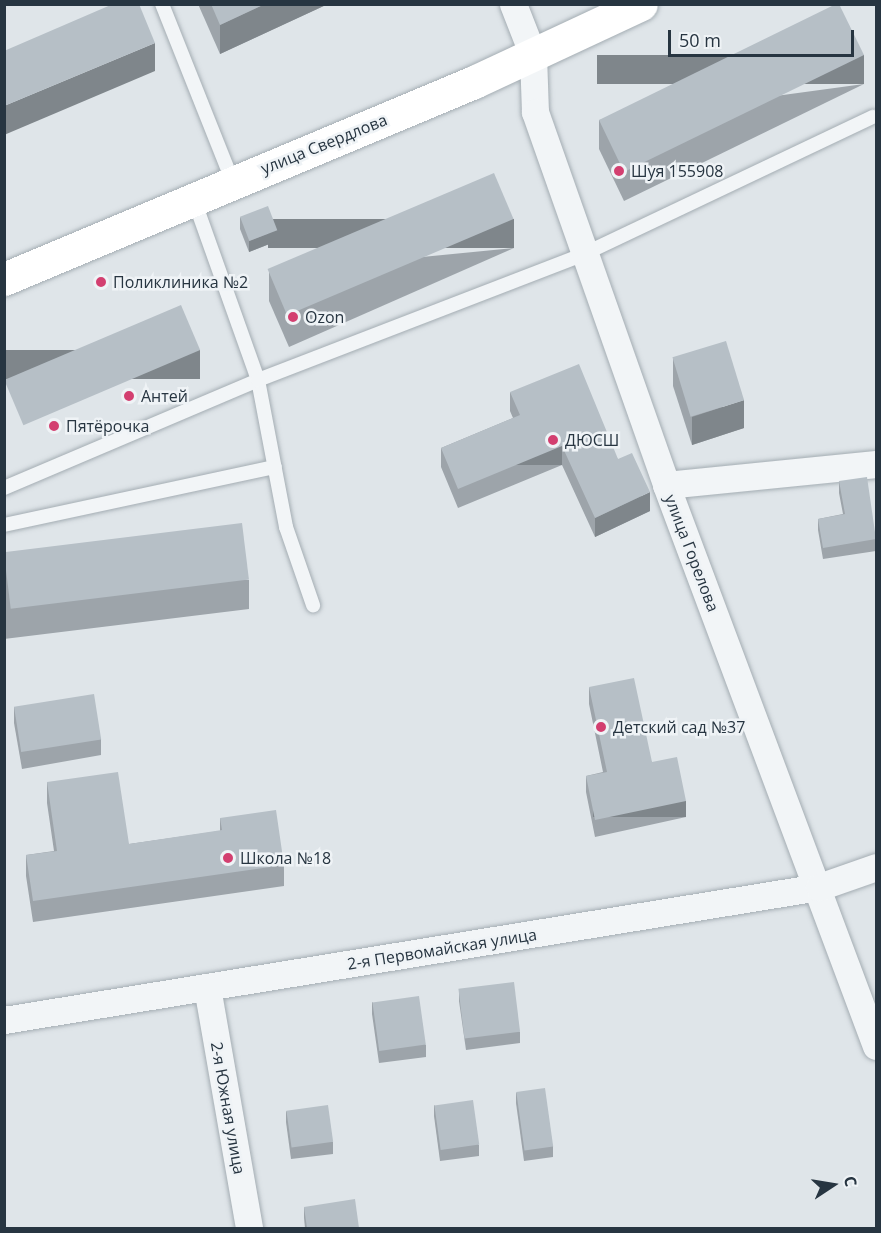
<!DOCTYPE html>
<meta charset="utf-8">
<style>
body{margin:0}
#map{position:relative;width:881px;height:1233px;overflow:hidden;background:#dfe5e9;font-family:"Open Sans",sans-serif}
div>[style]{position:absolute}
.roads{filter:drop-shadow(0 0 2px #a4adb3) drop-shadow(0 0 2px #a4adb3)}
.service>*{height:14px;margin:-7px;padding:0 7px;transform-origin:7px;border-radius:7px;background:#f2f5f7}
.minor>*{height:27px;margin:-13.5px;padding:0 13.5px;transform-origin:13.5px;border-radius:13.5px;background:#f2f5f7}
.secondary>*{height:33px;margin:-16.5px;padding:0 16.5px;transform-origin:16.5px;border-radius:16.5px;background:#fff}
.wall>*{inset:0;background:#9da4aa}
.shaded-wall>*{inset:0;background:#7f868b;transform-origin:0 0}
.building>*{inset:0;background:#b6bfc6;transform-origin:0 0}
.dots>*{width:16px;height:16px;translate:-50% -50%;box-sizing:border-box;border:3px solid #eff3f6;border-radius:50%}
span{translate:-50% -50%;white-space:nowrap;text-align:center;line-height:1.15;-webkit-text-stroke:5px #eff3f6;paint-order:stroke}
.street-label{font-size:16px;color:#273541}
.poi-label{font-size:16px;color:#273541}
.left{translate:0 -50%;text-align:left}
.frame{position:absolute;inset:0;border:6px solid #273541;pointer-events:none}
.north{position:absolute;left:803px;top:1155px;width:60px;height:60px;-webkit-text-stroke:4px #eff3f6;paint-order:stroke;rotate:78deg;font-size:16px;font-weight:700;line-height:24px;text-align:center;color:#273541}
.north::after{content:'';display:block;margin:auto;width:21px;height:27px;background:#273541;clip-path:polygon(50% 0,100% 100%,50% 72%,0 100%)}
.scale{position:absolute;left:668px;top:30px;width:186px;height:27px;box-sizing:border-box;border:3px solid #273541;border-top:0;padding-left:8px;font-size:18px;line-height:21px;white-space:nowrap;color:#273541;-webkit-text-stroke:4px #eff3f6;paint-order:stroke}
</style>
<div id="map">
<div class="roads">
<div class="service">
<div style="left:162px;top:4px;width:192px;rotate:68.3deg"></div>
<div style="left:194px;top:200px;width:191px;rotate:70.4deg"></div>
<div style="left:258px;top:380px;width:150px;rotate:79.2deg"></div>
<div style="left:286px;top:527px;width:83px;rotate:70.9deg"></div>
<div style="left:4px;top:488px;width:276px;rotate:-23deg"></div>
<div style="left:258px;top:380px;width:350px;rotate:-21.1deg"></div>
<div style="left:584px;top:254px;width:320px;rotate:-25.4deg"></div>
<div style="left:4px;top:525px;width:277px;rotate:-12.1deg"></div>
</div>
<div class="minor">
<div style="left:513px;top:4px;width:55px;rotate:68.6deg"></div>
<div style="left:533px;top:55px;width:57px;rotate:88deg"></div>
<div style="left:535px;top:112px;width:395px;rotate:70.6deg"></div>
<div style="left:666px;top:485px;width:599px;rotate:69.48deg"></div>
<div style="left:666px;top:485px;width:211px;rotate:-5.7deg"></div>
<div style="left:207px;top:987px;width:245px;rotate:80.1deg"></div>
<div style="left:4px;top:1020px;width:826px;rotate:-9.27deg"></div>
<div style="left:819px;top:887px;width:60px;rotate:-19.3deg"></div>
</div>
<div class="secondary">
<div style="left:4px;top:279px;width:510px;rotate:-22.74deg"></div>
<div style="left:474px;top:82px;width:184px;rotate:-25deg"></div>
</div>
</div>
<div class="wall">
<div style="clip-path:polygon(198px 4px,328px 4px,220px 54px)"></div>
<div style="clip-path:polygon(864px 84px,624px 201px,599px 149px,599px 120px)"></div>
<div style="clip-path:polygon(240px 217px,277px 241px,249px 252px,240px 229px)"></div>
<div style="clip-path:polygon(514px 248px,289px 347px,269px 301px,269px 272px)"></div>
<div style="clip-path:polygon(673px 358px,744px 428px,692px 445px,673px 386px)"></div>
<div style="clip-path:polygon(510px 392px,618px 459px,650px 511px,595px 537px,562px 465px,458px 508px,441px 467px,441px 448px,513px 418px,510px 411px)"></div>
<div style="clip-path:polygon(839px 481px,876px 536px,876px 551px,823px 559px,818px 530px,818px 519px,843px 514px,839px 493px)"></div>
<div style="clip-path:polygon(4px 552px,249px 580px,249px 609px,4px 639px)"></div>
<div style="clip-path:polygon(589px 687px,652px 762px,686px 817px,595px 837px,586px 792px,586px 776px,603px 772px,589px 704px)"></div>
<div style="clip-path:polygon(14px 707px,101px 739px,101px 755px,22px 769px,14px 723px)"></div>
<div style="clip-path:polygon(47px 782px,129px 844px,220px 831px,220px 818px,284px 865px,284px 886px,33px 922px,26px 876px,26px 855px,54px 851px,47px 803px)"></div>
<div style="clip-path:polygon(459px 990px,520px 1032px,520px 1043px,466px 1050px,459px 1001px)"></div>
<div style="clip-path:polygon(372px 1002px,426px 1045px,426px 1057px,379px 1063px,372px 1014px)"></div>
<div style="clip-path:polygon(516px 1092px,553px 1146px,553px 1157px,524px 1161px,516px 1103px)"></div>
<div style="clip-path:polygon(434px 1105px,479px 1145px,479px 1156px,440px 1161px,434px 1116px)"></div>
<div style="clip-path:polygon(286px 1111px,333px 1142px,333px 1154px,291px 1159px,286px 1122px)"></div>
<div style="clip-path:polygon(304px 1207px,359px 1228px,305px 1228px,304px 1218px)"></div>
</div>
<div class="shaded-wall">
<div style="clip-path:polygon(265px 4px,328px 4px,220px 54px,220px 25px)"></div>
<div style="clip-path:polygon(155px 43px,155px 71px,4px 135px,4px 106px)"></div>
<div style="left:864px;top:55px;width:29px;height:267px;rotate:90deg"></div>
<div style="left:514px;top:219px;width:29px;height:246px;rotate:90deg"></div>
<div style="clip-path:polygon(277px 230px,277px 241px,249px 252px,249px 241px)"></div>
<div style="left:200px;top:350px;width:29px;height:213px;rotate:90deg"></div>
<div style="clip-path:polygon(744px 400px,744px 428px,692px 445px,692px 417px)"></div>
<div style="left:562px;top:446px;width:19px;height:113px;rotate:90deg"></div>
<div style="clip-path:polygon(650px 492px,650px 511px,595px 537px,595px 518px)"></div>
<div style="left:686px;top:801px;width:16px;height:93px;rotate:90deg"></div>
</div>
<div class="building">
<div style="clip-path:polygon(113px 4px,139px 4px,155px 43px,4px 106px,4px 51px)"></div>
<div style="clip-path:polygon(211px 4px,265px 4px,220px 25px)"></div>
<div style="clip-path:polygon(836px 4px,839px 4px,864px 55px,624px 172px,599px 120px)"></div>
<div style="left:494px;top:173px;width:50px;height:246px;rotate:67deg"></div>
<div style="left:268px;top:206px;width:26px;height:30px;rotate:69deg"></div>
<div style="left:181px;top:305px;width:49px;height:192px;rotate:67deg"></div>
<div style="left:726px;top:341px;width:62px;height:56px;rotate:73deg"></div>
<div style="clip-path:polygon(579px 364px,618px 459px,632px 453px,650px 492px,595px 518px,562px 446px,458px 489px,441px 448px,520px 415px,510px 392px)"></div>
<div style="clip-path:polygon(867px 477px,876px 539px,823px 548px,818px 519px,845px 514px,839px 481px)"></div>
<div style="left:242px;top:523px;width:57px;height:240px;rotate:83deg"></div>
<div style="clip-path:polygon(634px 678px,652px 762px,677px 757px,686px 801px,595px 820px,586px 776px,607px 772px,589px 687px)"></div>
<div style="left:94px;top:694px;width:46px;height:81px;rotate:81deg"></div>
<div style="clip-path:polygon(118px 772px,129px 844px,222px 830px,220px 818px,276px 810px,284px 865px,33px 901px,26px 855px,57px 851px,47px 782px)"></div>
<div style="left:514px;top:982px;width:50px;height:56px;rotate:83deg"></div>
<div style="left:419px;top:996px;width:49px;height:47px;rotate:82deg"></div>
<div style="left:545px;top:1088px;width:59px;height:29px;rotate:82deg"></div>
<div style="left:473px;top:1100px;width:45px;height:39px;rotate:82deg"></div>
<div style="left:328px;top:1105px;width:37px;height:42px;rotate:82deg"></div>
<div style="clip-path:polygon(355px 1199px,359px 1228px,307px 1228px,304px 1207px)"></div>
</div>
<div class="dots">
<div style="left:619px;top:171px;background:#d33f70"></div>
<div style="left:101px;top:282px;background:#d33f70"></div>
<div style="left:293px;top:317px;background:#d33f70"></div>
<div style="left:129px;top:396px;background:#d33f70"></div>
<div style="left:54px;top:426px;background:#d33f70"></div>
<div style="left:553px;top:440px;background:#d33f70"></div>
<div style="left:601px;top:727px;background:#d33f70"></div>
<div style="left:228px;top:858px;background:#d33f70"></div>
</div>
<div class="street-label">
<span style="left:324px;top:144px;rotate:-22deg">улица Свердлова</span>
<span style="left:692px;top:553px;rotate:69deg">улица Горелова</span>
<span style="left:442px;top:949px;rotate:-9deg">2-я Первомайская улица</span>
<span style="left:228px;top:1108px;rotate:80deg">2-я Южная улица</span>
</div>
<div class="poi-label">
<span class="left" style="left:631px;top:171px">Шуя 155908</span>
<span class="left" style="left:113px;top:282px">Поликлиника №2</span>
<span class="left" style="left:305px;top:317px">Ozon</span>
<span class="left" style="left:141px;top:396px">Антей</span>
<span class="left" style="left:66px;top:426px">Пятёрочка</span>
<span class="left" style="left:565px;top:440px">ДЮСШ</span>
<span class="left" style="left:613px;top:727px">Детский сад №37</span>
<span class="left" style="left:240px;top:858px">Школа №18</span>
</div>
<div class="frame"></div>
<div class="north">С</div>
<div class="scale">50 m</div>
</div>
